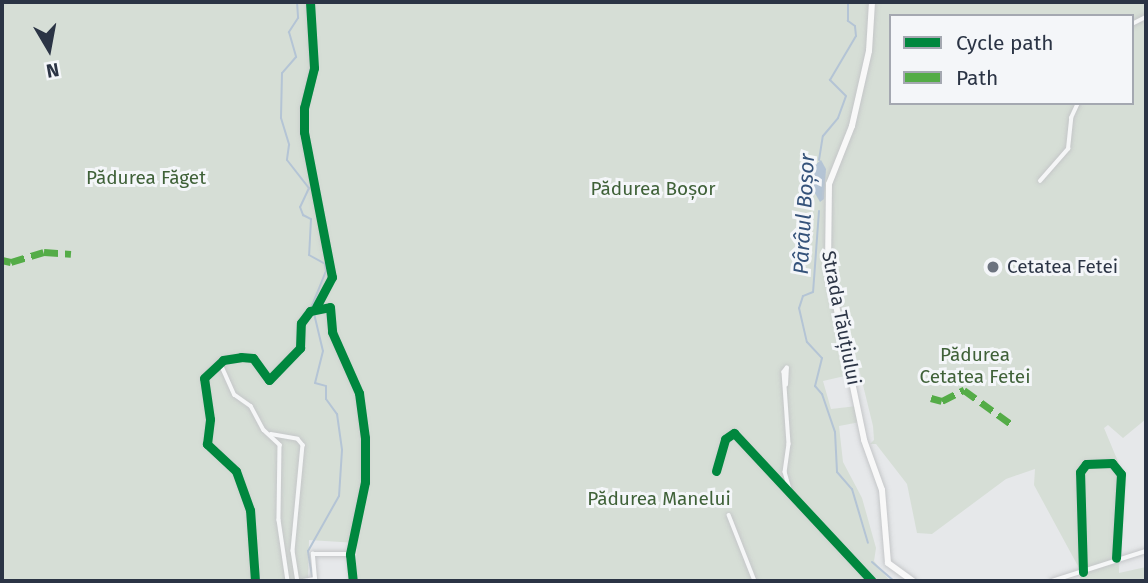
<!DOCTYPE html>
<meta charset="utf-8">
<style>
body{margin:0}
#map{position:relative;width:1148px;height:583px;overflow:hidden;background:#e6e8ea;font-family:"Fira Sans",sans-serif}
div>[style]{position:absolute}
.green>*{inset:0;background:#d6ded6}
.water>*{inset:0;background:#b4c4d5}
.stream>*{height:2px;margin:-1px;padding:0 1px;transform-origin:1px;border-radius:1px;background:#b4c4d5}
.roads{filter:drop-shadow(0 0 2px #c4c6c8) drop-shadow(0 0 2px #c4c6c8)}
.street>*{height:3.5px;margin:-1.75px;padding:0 1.75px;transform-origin:1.75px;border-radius:1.75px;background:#f5f6f7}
.secondary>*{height:6px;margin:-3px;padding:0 3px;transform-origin:3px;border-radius:3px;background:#f8f8f8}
.quiet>*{height:7px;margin-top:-3.5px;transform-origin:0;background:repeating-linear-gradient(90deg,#54ac47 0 14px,transparent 0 21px)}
.cycleway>*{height:9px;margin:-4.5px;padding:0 4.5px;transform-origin:4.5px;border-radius:4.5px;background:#00873e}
.dots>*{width:19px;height:19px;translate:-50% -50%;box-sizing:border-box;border:4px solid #f4f6f9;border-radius:50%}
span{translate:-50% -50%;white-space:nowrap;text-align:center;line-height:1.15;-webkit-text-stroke:6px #f4f6f9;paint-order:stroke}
.park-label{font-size:19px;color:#3f6138}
.poi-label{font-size:19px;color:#2b3445}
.left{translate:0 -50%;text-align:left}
.street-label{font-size:19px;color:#2b3445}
.water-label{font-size:21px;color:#34527a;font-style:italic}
.frame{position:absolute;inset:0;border:4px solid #2b3445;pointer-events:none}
.legend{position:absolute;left:889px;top:14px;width:245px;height:91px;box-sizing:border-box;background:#f4f6f9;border:2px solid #a4a8b1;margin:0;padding:9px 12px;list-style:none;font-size:21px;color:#2b3445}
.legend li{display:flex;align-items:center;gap:14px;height:35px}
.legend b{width:35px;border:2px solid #a4a8b1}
.north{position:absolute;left:14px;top:14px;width:70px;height:70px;-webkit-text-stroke:5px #f4f6f9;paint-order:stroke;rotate:170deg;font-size:19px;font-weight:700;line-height:28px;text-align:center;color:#2b3445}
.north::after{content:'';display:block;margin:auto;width:24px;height:32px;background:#2b3445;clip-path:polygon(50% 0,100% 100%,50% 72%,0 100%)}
</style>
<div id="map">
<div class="green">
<div style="clip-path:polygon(evenodd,2px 2px,1146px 2px,1146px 419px,1123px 438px,1108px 425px,1104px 428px,1124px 476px,1118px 524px,1119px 573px,1146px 567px,1146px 581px,1080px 581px,1079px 568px,1034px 485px,1035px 469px,1006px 479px,932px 534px,917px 533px,907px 484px,876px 444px,870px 444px,874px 440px,873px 426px,848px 324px,839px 325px,849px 375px,823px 381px,831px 409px,857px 406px,860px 422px,839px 426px,843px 462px,862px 498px,876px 548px,874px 561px,890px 581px,355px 581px,357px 543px,309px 540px,308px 581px,2px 581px,2px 2px,891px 16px,1132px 16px,1132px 103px,891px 103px,891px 16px)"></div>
</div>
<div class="water">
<div style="clip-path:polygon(821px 160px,826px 169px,824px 199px,820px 202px,804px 174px)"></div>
</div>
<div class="stream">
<div style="left:297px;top:2px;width:16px;rotate:86deg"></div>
<div style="left:298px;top:18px;width:17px;rotate:123deg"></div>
<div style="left:289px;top:32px;width:26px;rotate:74deg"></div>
<div style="left:296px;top:57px;width:21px;rotate:131deg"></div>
<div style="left:282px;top:73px;width:45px;rotate:91.3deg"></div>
<div style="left:281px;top:118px;width:28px;rotate:73deg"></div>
<div style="left:289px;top:145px;width:15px;rotate:98deg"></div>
<div style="left:287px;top:160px;width:36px;rotate:52deg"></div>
<div style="left:309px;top:188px;width:21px;rotate:115deg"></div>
<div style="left:300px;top:207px;width:9px;rotate:69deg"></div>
<div style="left:303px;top:215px;width:9px;rotate:27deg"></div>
<div style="left:311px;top:219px;width:36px;rotate:93deg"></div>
<div style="left:309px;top:255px;width:18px;rotate:29deg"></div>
<div style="left:325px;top:264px;width:7px;rotate:82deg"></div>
<div style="left:326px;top:271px;width:37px;rotate:112deg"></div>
<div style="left:312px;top:305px;width:47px;rotate:76.6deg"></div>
<div style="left:323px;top:351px;width:33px;rotate:104deg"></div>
<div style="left:315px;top:383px;width:11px;rotate:15deg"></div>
<div style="left:326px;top:386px;width:13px;rotate:90deg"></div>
<div style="left:326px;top:399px;width:19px;rotate:54deg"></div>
<div style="left:337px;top:414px;width:36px;rotate:82deg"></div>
<div style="left:342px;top:450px;width:46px;rotate:93.7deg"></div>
<div style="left:339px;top:496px;width:63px;rotate:119.4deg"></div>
<div style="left:308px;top:551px;width:30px;rotate:81deg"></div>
<div style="left:819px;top:160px;width:24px;rotate:-81deg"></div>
<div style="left:823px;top:136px;width:23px;rotate:-50deg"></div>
<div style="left:838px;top:118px;width:23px;rotate:-70deg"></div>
<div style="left:846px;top:96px;width:23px;rotate:-135deg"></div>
<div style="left:830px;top:80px;width:51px;rotate:-59.4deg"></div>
<div style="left:856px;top:36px;width:10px;rotate:-96deg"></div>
<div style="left:855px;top:26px;width:9px;rotate:-144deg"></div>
<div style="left:848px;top:21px;width:19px;rotate:-90deg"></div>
<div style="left:819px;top:211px;width:81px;rotate:94.2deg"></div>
<div style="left:813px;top:292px;width:11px;rotate:158deg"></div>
<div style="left:803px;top:296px;width:13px;rotate:108deg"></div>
<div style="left:799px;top:308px;width:35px;rotate:77deg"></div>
<div style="left:807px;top:342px;width:22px;rotate:47deg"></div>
<div style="left:822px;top:358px;width:29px;rotate:104deg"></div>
<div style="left:815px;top:386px;width:11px;rotate:49deg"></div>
<div style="left:822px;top:394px;width:40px;rotate:71.1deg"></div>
<div style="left:835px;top:432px;width:40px;rotate:87.1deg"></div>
<div style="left:837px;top:472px;width:23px;rotate:49deg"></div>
<div style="left:852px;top:489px;width:56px;rotate:73.5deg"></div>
<div style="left:872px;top:562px;width:29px;rotate:41deg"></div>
</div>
<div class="roads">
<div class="street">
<div style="left:310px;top:2px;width:66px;rotate:86.5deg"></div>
<div style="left:314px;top:68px;width:41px;rotate:104deg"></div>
<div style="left:304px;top:108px;width:24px;rotate:90deg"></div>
<div style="left:304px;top:132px;width:148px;rotate:79.1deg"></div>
<div style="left:332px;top:277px;width:34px;rotate:118deg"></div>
<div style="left:1132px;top:24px;width:16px;rotate:-27deg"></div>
<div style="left:1040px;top:181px;width:43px;rotate:-48.8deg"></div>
<div style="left:1068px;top:149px;width:31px;rotate:-84deg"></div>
<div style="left:1071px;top:118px;width:17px;rotate:-65deg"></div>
<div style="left:220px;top:362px;width:36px;rotate:66deg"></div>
<div style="left:235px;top:395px;width:19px;rotate:35deg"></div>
<div style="left:251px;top:406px;width:27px;rotate:62deg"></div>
<div style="left:264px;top:430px;width:22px;rotate:43deg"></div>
<div style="left:280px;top:445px;width:75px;rotate:90.8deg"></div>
<div style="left:279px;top:520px;width:62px;rotate:81.6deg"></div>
<div style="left:786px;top:385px;width:17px;rotate:-87deg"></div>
<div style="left:787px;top:368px;width:5px;rotate:127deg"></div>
<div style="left:784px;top:372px;width:72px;rotate:86deg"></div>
<div style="left:789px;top:444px;width:28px;rotate:98deg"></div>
<div style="left:785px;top:472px;width:19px;rotate:74deg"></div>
<div style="left:271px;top:434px;width:27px;rotate:10deg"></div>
<div style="left:298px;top:439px;width:8px;rotate:50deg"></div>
<div style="left:303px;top:445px;width:106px;rotate:95.4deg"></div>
<div style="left:293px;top:551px;width:30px;rotate:81deg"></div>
<div style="left:716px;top:471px;width:33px;rotate:-74deg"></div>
<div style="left:725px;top:439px;width:11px;rotate:-34deg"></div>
<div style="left:734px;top:433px;width:202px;rotate:47deg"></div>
<div style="left:729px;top:515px;width:71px;rotate:68.5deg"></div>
<div style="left:1083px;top:572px;width:100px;rotate:-91.7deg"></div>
<div style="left:1080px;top:472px;width:10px;rotate:-53deg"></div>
<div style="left:1086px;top:464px;width:26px;rotate:-2deg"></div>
<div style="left:1112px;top:463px;width:14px;rotate:51deg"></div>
<div style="left:1121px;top:474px;width:84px;rotate:93.4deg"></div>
<div style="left:255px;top:581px;width:71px;rotate:-94deg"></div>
<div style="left:250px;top:510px;width:41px;rotate:-109.7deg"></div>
<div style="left:236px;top:471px;width:40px;rotate:-137deg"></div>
<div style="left:207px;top:444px;width:25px;rotate:-83deg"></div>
<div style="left:210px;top:419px;width:41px;rotate:-98.3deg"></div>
<div style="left:204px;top:378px;width:26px;rotate:-43deg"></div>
<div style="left:223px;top:360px;width:18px;rotate:-9deg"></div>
<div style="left:241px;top:357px;width:12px;rotate:5deg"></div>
<div style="left:253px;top:358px;width:27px;rotate:54deg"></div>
<div style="left:269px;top:380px;width:45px;rotate:-45.9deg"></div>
<div style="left:300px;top:348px;width:25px;rotate:-88deg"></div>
<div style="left:301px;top:323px;width:15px;rotate:-53deg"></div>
<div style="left:310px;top:311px;width:20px;rotate:-11deg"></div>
<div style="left:330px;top:307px;width:25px;rotate:85deg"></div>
<div style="left:332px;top:332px;width:67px;rotate:66.1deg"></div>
<div style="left:359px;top:393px;width:45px;rotate:82.4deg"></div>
<div style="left:365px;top:438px;width:44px;rotate:90deg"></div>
<div style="left:365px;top:482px;width:74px;rotate:101.8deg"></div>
<div style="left:350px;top:554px;width:27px;rotate:84deg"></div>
<div style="left:303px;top:581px;width:12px;rotate:-9deg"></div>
<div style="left:315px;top:579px;width:25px;rotate:-95deg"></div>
<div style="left:313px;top:554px;width:37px"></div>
<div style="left:1052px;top:581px;width:99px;rotate:-17.7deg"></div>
</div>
<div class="secondary">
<div style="left:872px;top:2px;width:49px;rotate:93.5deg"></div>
<div style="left:869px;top:51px;width:77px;rotate:102.8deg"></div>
<div style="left:852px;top:126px;width:62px;rotate:111.6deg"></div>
<div style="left:829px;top:184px;width:83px;rotate:90.7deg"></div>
<div style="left:828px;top:267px;width:177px;rotate:78.2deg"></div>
<div style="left:864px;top:440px;width:53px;rotate:70.2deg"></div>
<div style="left:882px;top:490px;width:73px;rotate:85.3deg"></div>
<div style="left:888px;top:563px;width:31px;rotate:36deg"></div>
</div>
</div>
<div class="quiet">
<div style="left:2px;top:260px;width:9px;rotate:13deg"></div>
<div style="left:11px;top:262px;width:34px;rotate:-17deg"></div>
<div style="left:44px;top:252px;width:27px;rotate:4deg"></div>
<div style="left:931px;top:398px;width:11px;rotate:15deg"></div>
<div style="left:942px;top:401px;width:25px;rotate:-27deg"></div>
<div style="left:964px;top:390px;width:58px;rotate:35.9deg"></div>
</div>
<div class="cycleway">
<div style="left:310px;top:2px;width:66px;rotate:86.5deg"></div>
<div style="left:314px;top:68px;width:41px;rotate:104deg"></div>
<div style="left:304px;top:108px;width:24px;rotate:90deg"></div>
<div style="left:304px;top:132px;width:148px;rotate:79.1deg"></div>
<div style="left:332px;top:277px;width:34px;rotate:118deg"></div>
<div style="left:716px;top:471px;width:33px;rotate:-74deg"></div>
<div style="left:725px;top:439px;width:11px;rotate:-34deg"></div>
<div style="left:734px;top:433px;width:202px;rotate:47deg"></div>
<div style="left:1083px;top:572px;width:100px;rotate:-91.7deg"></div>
<div style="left:1080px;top:472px;width:10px;rotate:-53deg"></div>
<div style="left:1086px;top:464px;width:26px;rotate:-2deg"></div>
<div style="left:1112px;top:463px;width:14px;rotate:51deg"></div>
<div style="left:1121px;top:474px;width:84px;rotate:93.4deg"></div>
<div style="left:255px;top:581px;width:71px;rotate:-94deg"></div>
<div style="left:250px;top:510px;width:41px;rotate:-109.7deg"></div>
<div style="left:236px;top:471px;width:40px;rotate:-137deg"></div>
<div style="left:207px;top:444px;width:25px;rotate:-83deg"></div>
<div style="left:210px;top:419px;width:41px;rotate:-98.3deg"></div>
<div style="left:204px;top:378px;width:26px;rotate:-43deg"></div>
<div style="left:223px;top:360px;width:18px;rotate:-9deg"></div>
<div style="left:241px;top:357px;width:12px;rotate:5deg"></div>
<div style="left:253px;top:358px;width:27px;rotate:54deg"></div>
<div style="left:269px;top:380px;width:45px;rotate:-45.9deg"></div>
<div style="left:300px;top:348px;width:25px;rotate:-88deg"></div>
<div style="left:301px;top:323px;width:15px;rotate:-53deg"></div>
<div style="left:310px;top:311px;width:20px;rotate:-11deg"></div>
<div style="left:330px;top:307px;width:25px;rotate:85deg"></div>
<div style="left:332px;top:332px;width:67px;rotate:66.1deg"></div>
<div style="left:359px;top:393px;width:45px;rotate:82.4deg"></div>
<div style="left:365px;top:438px;width:44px;rotate:90deg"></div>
<div style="left:365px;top:482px;width:74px;rotate:101.8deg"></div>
<div style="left:350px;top:554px;width:27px;rotate:84deg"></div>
</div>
<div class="dots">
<div style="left:993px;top:267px;background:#6c737f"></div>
</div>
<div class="park-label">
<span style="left:146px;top:178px">Pădurea Făget</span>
<span style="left:653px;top:189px">Pădurea Boșor</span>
<span style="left:975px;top:366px">Pădurea<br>Cetatea Fetei</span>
<span style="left:659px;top:499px">Pădurea Manelui</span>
</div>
<div class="poi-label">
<span class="left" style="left:1007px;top:267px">Cetatea Fetei</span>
</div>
<div class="street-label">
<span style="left:841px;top:318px;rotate:79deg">Strada Tăuțiului</span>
</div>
<div class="water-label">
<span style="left:804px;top:214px;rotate:-87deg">Pârâul Boșor</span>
</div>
<div class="frame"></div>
<ul class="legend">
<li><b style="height:9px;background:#00873e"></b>Cycle path</li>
<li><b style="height:9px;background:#54ac47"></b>Path</li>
</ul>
<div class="north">N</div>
</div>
